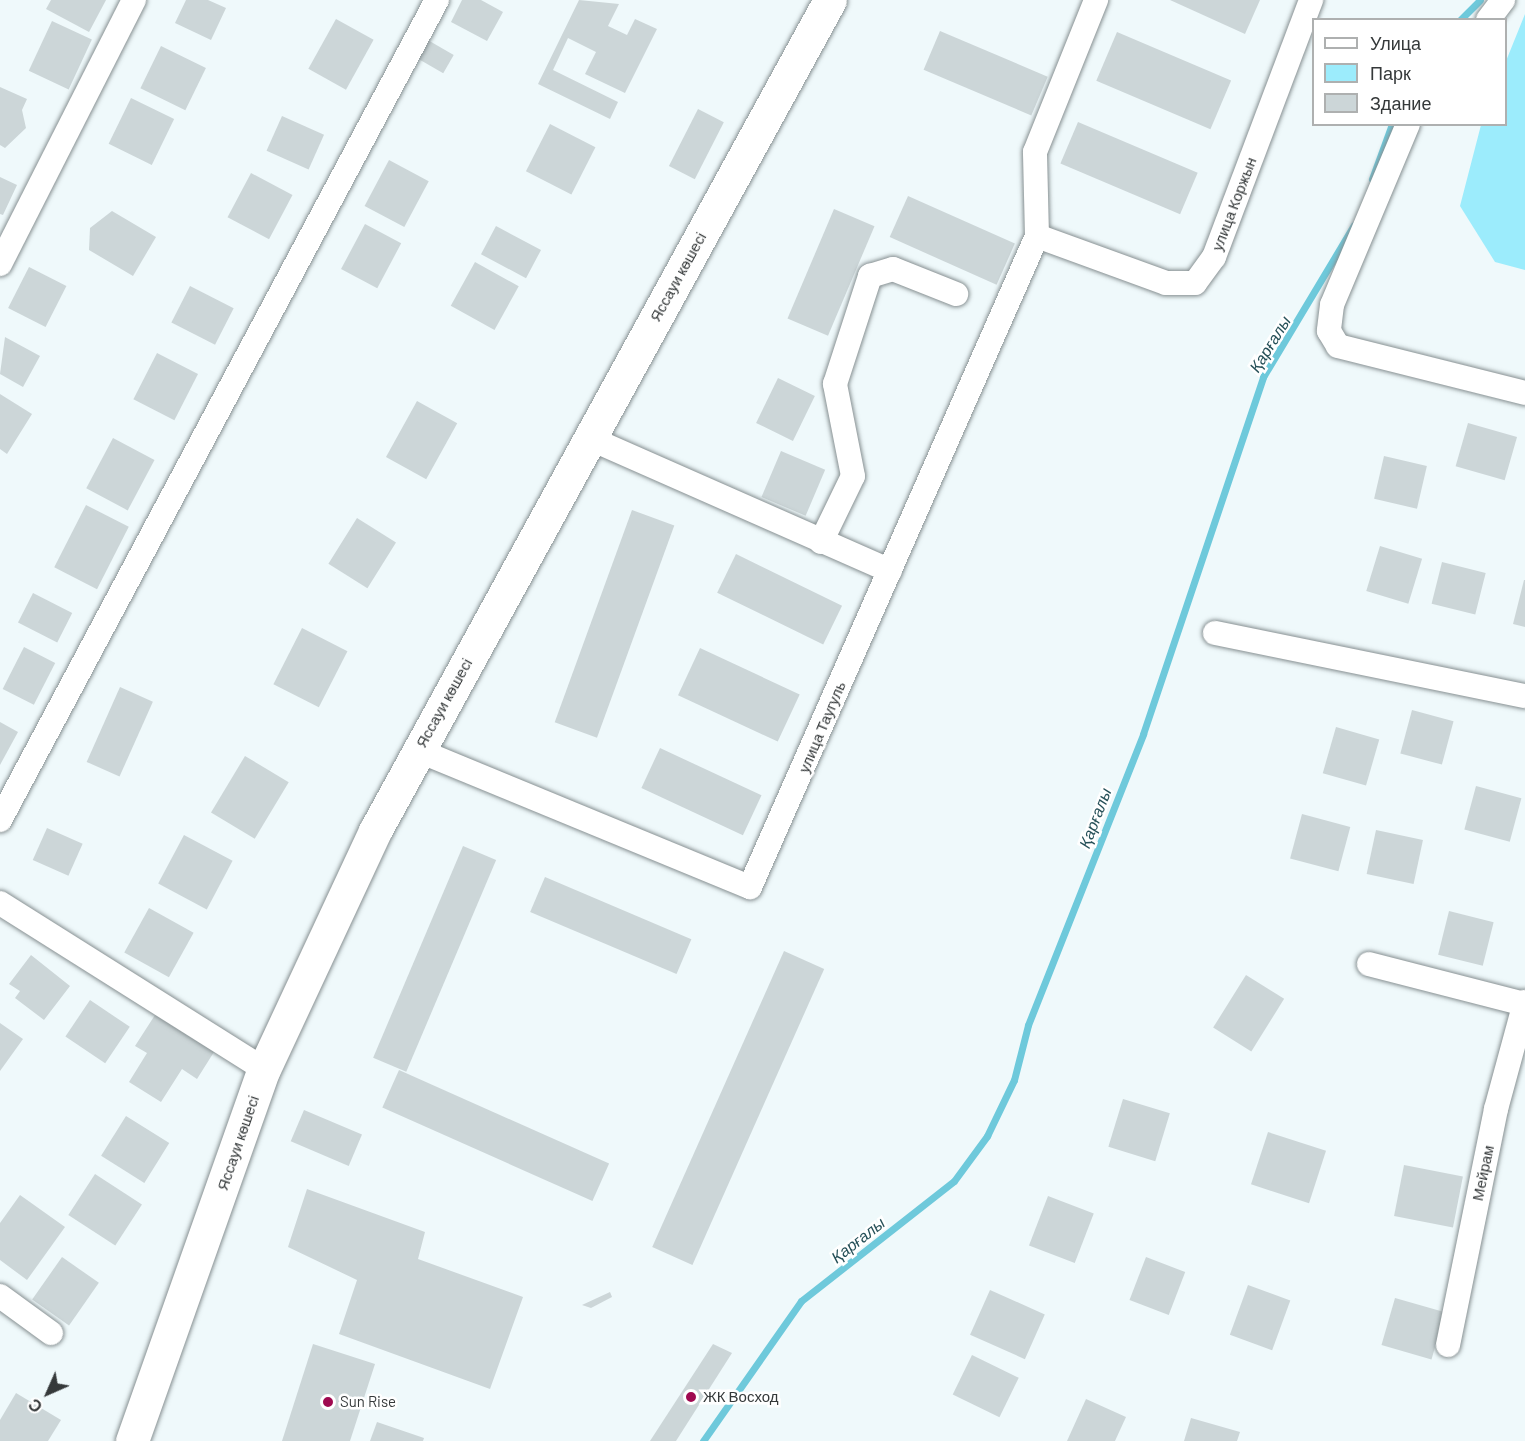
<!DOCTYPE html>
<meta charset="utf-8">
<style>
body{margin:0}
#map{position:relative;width:1525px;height:1441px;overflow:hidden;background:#eff9fb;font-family:Barlow,sans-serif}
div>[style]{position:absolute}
.green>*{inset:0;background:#9cecfc}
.stream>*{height:7px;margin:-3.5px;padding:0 3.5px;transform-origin:3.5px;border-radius:3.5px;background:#6ec9db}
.building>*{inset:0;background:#ccd6d8;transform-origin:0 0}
.roads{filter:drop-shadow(0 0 2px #879092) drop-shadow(0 0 2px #879092)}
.minor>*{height:24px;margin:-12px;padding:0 12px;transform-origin:12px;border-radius:12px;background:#fff}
.secondary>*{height:33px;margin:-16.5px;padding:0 16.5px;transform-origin:16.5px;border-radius:16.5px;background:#fff}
.dots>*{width:16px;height:16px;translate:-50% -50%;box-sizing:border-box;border:3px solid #fff;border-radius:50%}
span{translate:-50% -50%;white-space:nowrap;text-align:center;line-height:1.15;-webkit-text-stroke:5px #fff;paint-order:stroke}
.street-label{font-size:15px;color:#35393a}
.poi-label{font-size:15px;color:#35393a}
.left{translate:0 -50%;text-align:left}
.water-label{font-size:16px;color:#265058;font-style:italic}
.legend{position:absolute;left:1312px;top:18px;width:195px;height:108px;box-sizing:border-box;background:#fff;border:2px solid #aeb0b0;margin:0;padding:8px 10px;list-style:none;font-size:18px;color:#35393a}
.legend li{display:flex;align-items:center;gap:12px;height:30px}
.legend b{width:30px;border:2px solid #aeb0b0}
.north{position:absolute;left:18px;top:1363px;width:60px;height:60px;-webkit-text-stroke:4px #fff;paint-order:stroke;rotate:225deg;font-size:16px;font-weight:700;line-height:24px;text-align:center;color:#35393a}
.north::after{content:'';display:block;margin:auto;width:21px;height:27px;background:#35393a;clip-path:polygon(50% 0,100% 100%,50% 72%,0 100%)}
</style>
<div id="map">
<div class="green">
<div style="clip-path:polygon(1525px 14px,1525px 270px,1495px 262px,1460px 206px,1481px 125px,1506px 124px,1506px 61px)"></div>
</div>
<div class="stream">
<div style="left:1460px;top:20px;width:28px;rotate:-45deg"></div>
<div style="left:1372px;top:179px;width:59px;rotate:-70deg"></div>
<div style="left:703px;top:1441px;width:171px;rotate:-55deg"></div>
<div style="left:801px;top:1301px;width:194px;rotate:-38.1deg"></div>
<div style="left:954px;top:1181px;width:56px;rotate:-53.7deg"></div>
<div style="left:987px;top:1136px;width:62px;rotate:-64.3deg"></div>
<div style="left:1014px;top:1080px;width:57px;rotate:-75.7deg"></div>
<div style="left:1028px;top:1025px;width:313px;rotate:-68.4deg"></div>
<div style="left:1143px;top:734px;width:377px;rotate:-71.4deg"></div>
<div style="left:1263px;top:377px;width:177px;rotate:-59.1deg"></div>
</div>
<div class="building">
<div style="clip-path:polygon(51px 0,106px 0,89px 32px,46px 9px)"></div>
<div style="clip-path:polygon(186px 0,208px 0,226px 8px,211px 40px,175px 23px)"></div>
<div style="clip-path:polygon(462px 0,481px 0,503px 12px,487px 41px,451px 22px)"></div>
<div style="clip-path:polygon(579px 0,619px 4px,608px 26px,627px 35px,635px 19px,657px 29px,625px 93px,585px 74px,596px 52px,568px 38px,553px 70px,618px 102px,610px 119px,538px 84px)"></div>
<div style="clip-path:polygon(1170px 0,1260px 0,1245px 34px)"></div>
<div style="left:336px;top:19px;width:43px;height:57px;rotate:29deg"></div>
<div style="left:52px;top:21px;width:44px;height:55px;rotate:25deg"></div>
<div style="left:940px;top:31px;width:117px;height:42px;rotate:23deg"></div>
<div style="left:1117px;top:32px;width:124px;height:53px;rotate:23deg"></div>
<div style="left:426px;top:39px;width:32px;height:21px;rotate:30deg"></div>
<div style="left:161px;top:46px;width:50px;height:47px;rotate:26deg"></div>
<div style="clip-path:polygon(0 87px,27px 99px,22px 110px,26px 128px,5px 148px,0 145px)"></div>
<div style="left:131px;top:98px;width:48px;height:51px;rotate:26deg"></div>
<div style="left:698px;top:109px;width:29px;height:64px;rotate:27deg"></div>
<div style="left:282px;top:116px;width:46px;height:38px;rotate:24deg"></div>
<div style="left:1078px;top:122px;width:130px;height:45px;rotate:23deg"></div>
<div style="left:550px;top:124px;width:51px;height:53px;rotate:27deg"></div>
<div style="left:389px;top:160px;width:45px;height:52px;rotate:28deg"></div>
<div style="left:251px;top:173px;width:47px;height:50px;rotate:28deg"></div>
<div style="clip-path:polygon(0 177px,17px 185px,3px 215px,0 214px)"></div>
<div style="left:908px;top:196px;width:117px;height:45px;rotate:24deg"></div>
<div style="left:834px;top:209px;width:44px;height:119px;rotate:23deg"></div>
<div style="clip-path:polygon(112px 211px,156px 237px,133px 276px,89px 250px,90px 228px)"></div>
<div style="left:365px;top:224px;width:41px;height:51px;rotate:28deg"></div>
<div style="left:496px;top:226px;width:51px;height:32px;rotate:28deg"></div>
<div style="left:475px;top:262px;width:50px;height:50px;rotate:29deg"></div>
<div style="left:29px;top:267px;width:42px;height:46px;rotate:27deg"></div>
<div style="left:190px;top:286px;width:49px;height:41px;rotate:27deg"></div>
<div style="clip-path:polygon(5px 337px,40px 356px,23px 387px,0 374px)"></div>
<div style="left:157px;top:353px;width:46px;height:52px;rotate:27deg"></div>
<div style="left:778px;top:378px;width:41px;height:50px;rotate:26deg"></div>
<div style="clip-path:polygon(0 394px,32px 414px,7px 454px,0 449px)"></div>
<div style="left:417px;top:401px;width:46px;height:64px;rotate:29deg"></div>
<div style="left:1468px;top:423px;width:51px;height:45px;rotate:16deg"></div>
<div style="left:113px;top:438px;width:47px;height:57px;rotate:28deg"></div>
<div style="left:781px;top:451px;width:48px;height:50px;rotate:23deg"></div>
<div style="left:1384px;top:456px;width:44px;height:44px;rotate:13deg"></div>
<div style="left:86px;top:505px;width:48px;height:70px;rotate:27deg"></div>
<div style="left:632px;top:510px;width:45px;height:226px;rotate:20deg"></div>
<div style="left:357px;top:518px;width:46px;height:54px;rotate:32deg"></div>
<div style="left:1380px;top:546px;width:44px;height:47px;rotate:17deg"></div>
<div style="left:736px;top:554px;width:118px;height:43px;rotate:26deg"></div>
<div style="left:1442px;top:562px;width:45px;height:43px;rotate:14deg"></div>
<div style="clip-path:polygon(1524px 580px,1525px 580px,1525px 627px,1513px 624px)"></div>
<div style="left:33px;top:593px;width:44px;height:33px;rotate:27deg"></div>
<div style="left:302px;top:628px;width:51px;height:63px;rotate:27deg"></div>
<div style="left:24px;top:647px;width:35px;height:47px;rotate:27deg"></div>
<div style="left:700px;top:648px;width:110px;height:52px;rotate:25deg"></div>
<div style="left:120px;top:687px;width:36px;height:82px;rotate:24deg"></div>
<div style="left:1412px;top:710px;width:43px;height:45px;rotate:15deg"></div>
<div style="clip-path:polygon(0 722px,18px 732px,0 765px)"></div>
<div style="left:1336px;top:727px;width:45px;height:48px;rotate:16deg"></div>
<div style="left:660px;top:748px;width:112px;height:44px;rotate:25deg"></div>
<div style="left:245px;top:756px;width:51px;height:66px;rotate:31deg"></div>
<div style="left:1476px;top:786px;width:47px;height:45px;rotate:15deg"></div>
<div style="left:1302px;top:814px;width:50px;height:46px;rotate:15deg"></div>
<div style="left:47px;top:828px;width:39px;height:35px;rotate:24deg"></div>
<div style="left:1376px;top:830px;width:48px;height:45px;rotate:12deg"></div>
<div style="left:184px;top:835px;width:55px;height:55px;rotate:28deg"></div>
<div style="left:463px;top:846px;width:36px;height:230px;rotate:23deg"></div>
<div style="left:545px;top:877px;width:159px;height:38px;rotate:23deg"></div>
<div style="left:149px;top:908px;width:51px;height:51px;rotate:29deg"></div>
<div style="left:1449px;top:911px;width:46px;height:45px;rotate:14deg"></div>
<div style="left:784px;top:951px;width:44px;height:324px;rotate:24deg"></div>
<div style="clip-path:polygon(31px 955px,70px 986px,44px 1020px,15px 998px,20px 991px,9px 984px)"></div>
<div style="left:1246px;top:975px;width:45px;height:62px;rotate:32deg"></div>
<div style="left:90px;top:1000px;width:48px;height:44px;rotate:34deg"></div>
<div style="clip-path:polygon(155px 1015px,214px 1052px,197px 1079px,182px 1069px,161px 1102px,129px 1082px,147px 1053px,135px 1046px)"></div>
<div style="clip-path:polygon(0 1023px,23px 1039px,0 1071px)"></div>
<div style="left:399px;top:1070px;width:230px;height:41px;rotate:24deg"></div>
<div style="left:1123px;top:1099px;width:49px;height:50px;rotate:17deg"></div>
<div style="left:304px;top:1110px;width:63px;height:34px;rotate:23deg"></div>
<div style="left:126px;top:1116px;width:51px;height:47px;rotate:32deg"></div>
<div style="left:1268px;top:1132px;width:61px;height:55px;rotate:18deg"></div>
<div style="left:1404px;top:1165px;width:60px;height:52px;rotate:11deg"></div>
<div style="left:95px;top:1174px;width:56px;height:49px;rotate:33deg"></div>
<div style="clip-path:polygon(307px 1189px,425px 1232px,418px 1259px,523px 1297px,490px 1389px,339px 1334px,357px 1280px,288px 1247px)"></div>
<div style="clip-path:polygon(20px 1195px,65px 1227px,27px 1280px,0 1260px,0 1223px)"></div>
<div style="left:1048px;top:1196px;width:49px;height:53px;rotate:21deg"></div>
<div style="left:62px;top:1257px;width:45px;height:52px;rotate:35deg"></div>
<div style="left:1146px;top:1257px;width:42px;height:46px;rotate:21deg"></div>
<div style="left:1248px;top:1285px;width:45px;height:53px;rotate:20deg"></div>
<div style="left:990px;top:1290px;width:60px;height:49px;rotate:24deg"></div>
<div style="clip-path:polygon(610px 1292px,612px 1297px,591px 1308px,582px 1305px)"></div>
<div style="left:1395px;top:1298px;width:52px;height:49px;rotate:16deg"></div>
<div style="clip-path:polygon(313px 1344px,375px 1364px,350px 1441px,282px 1441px)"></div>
<div style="clip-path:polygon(713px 1344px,732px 1353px,676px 1441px,650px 1441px)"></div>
<div style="left:972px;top:1355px;width:52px;height:44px;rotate:26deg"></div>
<div style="clip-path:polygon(16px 1393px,61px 1420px,48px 1441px,0 1441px,0 1420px)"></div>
<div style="clip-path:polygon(1086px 1399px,1126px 1417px,1115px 1441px,1067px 1441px)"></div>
<div style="clip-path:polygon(1191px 1418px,1240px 1432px,1237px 1441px,1184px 1441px)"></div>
<div style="clip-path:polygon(377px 1422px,424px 1438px,423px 1441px,370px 1441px)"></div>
</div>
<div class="roads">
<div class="minor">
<div style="left:1488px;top:20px;width:25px;rotate:-53deg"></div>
<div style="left:1408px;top:124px;width:196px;rotate:112.8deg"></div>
<div style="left:1332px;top:305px;width:26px;rotate:97deg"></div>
<div style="left:1329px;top:331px;width:17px;rotate:59deg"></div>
<div style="left:1338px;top:346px;width:193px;rotate:14.1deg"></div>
<div style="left:1037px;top:236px;width:137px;rotate:20deg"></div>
<div style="left:1166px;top:283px;width:29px"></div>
<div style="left:1195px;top:283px;width:32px;rotate:-54deg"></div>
<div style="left:1214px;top:257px;width:275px;rotate:-69.3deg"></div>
<div style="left:1037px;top:236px;width:84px;rotate:-91.4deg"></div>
<div style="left:1035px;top:152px;width:164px;rotate:-68.1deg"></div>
<div style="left:0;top:264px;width:296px;rotate:-63.1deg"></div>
<div style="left:589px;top:438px;width:329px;rotate:23.8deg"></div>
<div style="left:821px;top:542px;width:73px;rotate:-64.1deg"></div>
<div style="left:853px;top:476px;width:94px;rotate:-101.1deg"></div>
<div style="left:835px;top:384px;width:114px;rotate:-72deg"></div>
<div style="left:870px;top:276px;width:24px;rotate:-17deg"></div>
<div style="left:893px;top:269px;width:68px;rotate:21.6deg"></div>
<div style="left:1215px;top:633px;width:316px;rotate:11.5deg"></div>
<div style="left:417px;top:750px;width:360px;rotate:22.4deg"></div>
<div style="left:750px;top:887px;width:711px;rotate:-66.21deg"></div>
<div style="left:0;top:820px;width:929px;rotate:-61.95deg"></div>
<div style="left:0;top:903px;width:312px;rotate:32.2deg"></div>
<div style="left:1369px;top:964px;width:161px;rotate:14.4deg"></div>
<div style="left:0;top:1296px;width:63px;rotate:36deg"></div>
<div style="left:1448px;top:1345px;width:241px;rotate:-78.5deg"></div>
<div style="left:1496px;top:1109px;width:111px;rotate:-74.8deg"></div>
</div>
<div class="secondary">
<div style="left:132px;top:1441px;width:395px;rotate:-70.5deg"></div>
<div style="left:264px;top:1069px;width:263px;rotate:-65deg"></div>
<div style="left:375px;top:831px;width:947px;rotate:-61.3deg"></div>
</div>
</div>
<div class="dots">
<div style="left:691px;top:1397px;background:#9f0950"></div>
<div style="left:328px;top:1402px;background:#9f0950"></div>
</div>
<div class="street-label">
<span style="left:1234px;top:204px;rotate:-69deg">улица Коржын</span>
<span style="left:678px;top:277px;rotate:-61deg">Яссауи көшесі</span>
<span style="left:444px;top:703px;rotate:-61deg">Яссауи көшесі</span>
<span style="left:822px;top:727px;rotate:-67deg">улица Таугуль</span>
<span style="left:238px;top:1143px;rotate:-71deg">Яссауи көшесі</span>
<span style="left:1483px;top:1173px;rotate:-78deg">Мейрам</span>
</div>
<div class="poi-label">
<span class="left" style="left:703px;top:1397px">ЖК Восход</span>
<span class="left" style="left:340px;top:1402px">Sun Rise</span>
</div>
<div class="water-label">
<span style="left:1270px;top:344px;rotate:-58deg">Қарғалы</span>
<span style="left:1095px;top:818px;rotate:-69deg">Қарғалы</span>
<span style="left:858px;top:1240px;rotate:-38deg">Қарғалы</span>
</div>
<ul class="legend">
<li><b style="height:8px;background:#fff"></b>Улица</li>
<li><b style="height:16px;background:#9cecfc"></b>Парк</li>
<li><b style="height:16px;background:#ccd6d8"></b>Здание</li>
</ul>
<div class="north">С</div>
</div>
